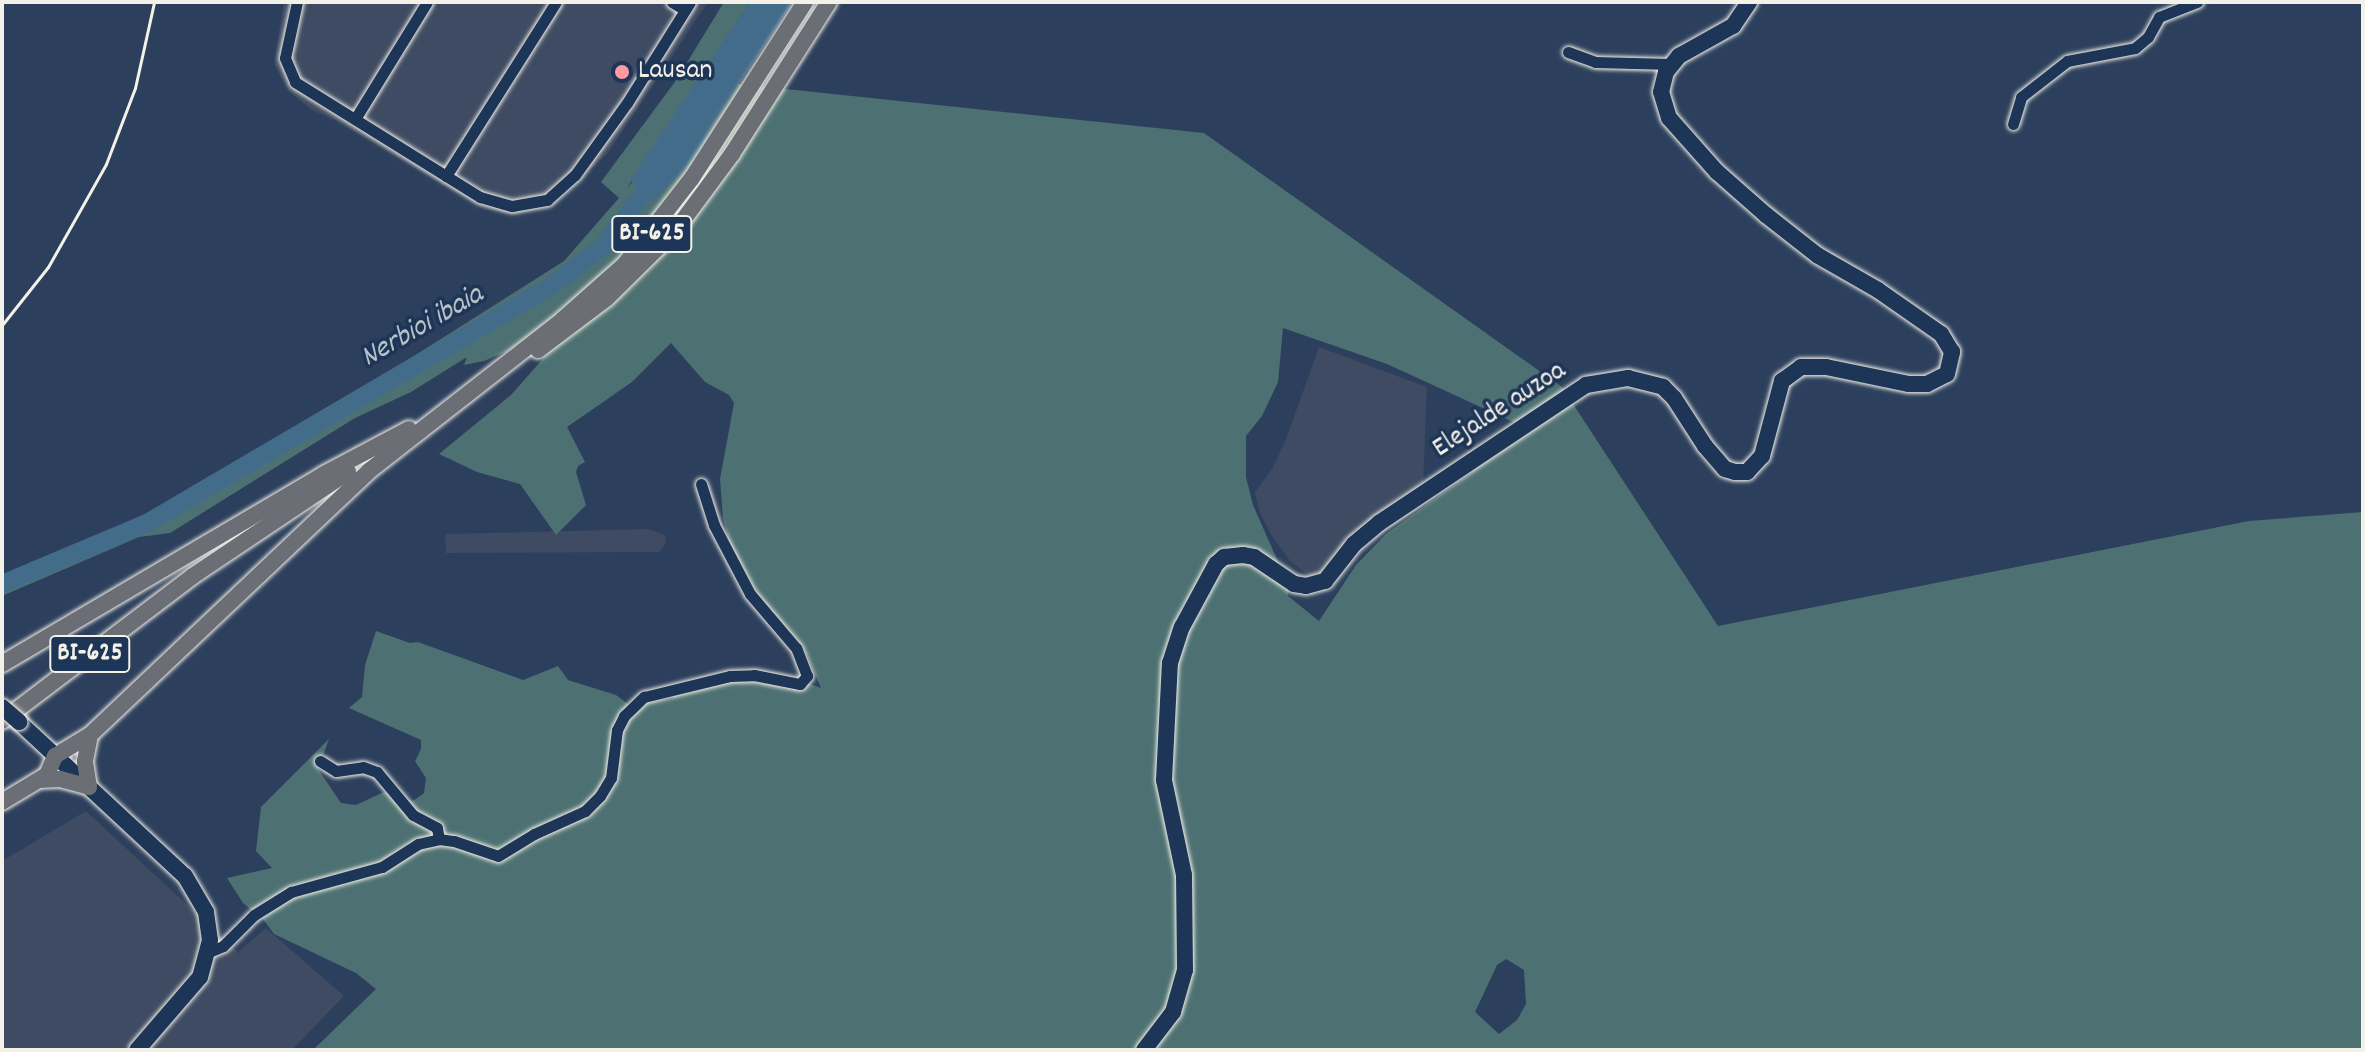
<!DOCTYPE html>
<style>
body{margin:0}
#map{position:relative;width:2365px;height:1052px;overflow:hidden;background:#2c3f5c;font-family:Dekko,sans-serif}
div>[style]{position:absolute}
.built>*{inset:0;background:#3e4b62}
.green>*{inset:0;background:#4d7172}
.water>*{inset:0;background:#436c8b}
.river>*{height:18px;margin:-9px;padding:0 9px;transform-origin:9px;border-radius:9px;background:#436c8b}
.roads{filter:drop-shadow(0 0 2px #f4f1e8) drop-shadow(0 0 2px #f4f1e8)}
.street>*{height:11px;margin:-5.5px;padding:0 5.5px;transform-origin:5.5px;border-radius:5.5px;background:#1d3557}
.secondary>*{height:16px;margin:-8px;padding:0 8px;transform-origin:8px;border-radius:8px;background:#1d3557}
.primary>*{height:16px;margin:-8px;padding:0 8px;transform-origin:8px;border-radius:8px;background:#6b6f75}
.rail>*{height:3px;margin:-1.5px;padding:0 1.5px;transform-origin:1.5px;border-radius:1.5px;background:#f4f1e8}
.bridges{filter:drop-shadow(0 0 2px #f4f1e8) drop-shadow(0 0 2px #f4f1e8)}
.secondary-bridge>*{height:16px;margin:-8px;padding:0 8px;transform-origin:8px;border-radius:8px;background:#1d3557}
.dots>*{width:22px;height:22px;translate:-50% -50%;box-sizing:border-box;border:4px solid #1d3557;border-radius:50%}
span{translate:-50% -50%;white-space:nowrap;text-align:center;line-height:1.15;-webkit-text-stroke:7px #1d3557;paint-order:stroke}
.shield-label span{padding:2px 6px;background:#1d3557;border:2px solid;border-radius:6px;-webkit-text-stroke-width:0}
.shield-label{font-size:26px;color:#f4f1e8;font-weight:700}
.poi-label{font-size:28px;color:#f4f1e8}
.left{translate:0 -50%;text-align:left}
.street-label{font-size:28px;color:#f4f1e8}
.water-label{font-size:30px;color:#b6c2c7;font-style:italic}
.frame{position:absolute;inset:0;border:4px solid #f4f1e8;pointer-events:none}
</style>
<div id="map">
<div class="built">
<div style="clip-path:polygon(284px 2px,708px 2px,608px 153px,552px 204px,514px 215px,484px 209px,335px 120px,311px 110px,288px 90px,274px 64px)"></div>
<div style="clip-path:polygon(1319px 347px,1427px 387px,1423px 486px,1375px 516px,1329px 566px,1311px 577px,1291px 562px,1273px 538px,1259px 511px,1255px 492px,1272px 469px,1286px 439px)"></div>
<div style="clip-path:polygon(648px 529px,665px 535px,666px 543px,659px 552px,446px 553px,445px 534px)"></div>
<div style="clip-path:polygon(86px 811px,238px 952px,266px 928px,344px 996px,292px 1050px,2px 1050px,2px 861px)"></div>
</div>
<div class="green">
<div style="clip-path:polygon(evenodd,724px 2px,750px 2px,627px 188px,720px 82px,1204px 133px,1562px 387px,1718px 626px,2249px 521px,2363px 512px,2363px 1050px,313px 1050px,376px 989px,356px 973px,274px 934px,263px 919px,243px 903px,227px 878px,272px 868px,256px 851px,261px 807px,329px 739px,318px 769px,341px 803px,356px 805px,384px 792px,413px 801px,424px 793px,426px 778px,415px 761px,421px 749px,421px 740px,349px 708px,362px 697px,365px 665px,376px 631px,410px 643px,418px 642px,523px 680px,558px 666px,568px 680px,616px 695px,628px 704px,672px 699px,676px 693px,713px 684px,748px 681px,762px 675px,792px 677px,821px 688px,804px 648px,759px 596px,730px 544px,723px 518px,720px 479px,734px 403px,729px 395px,705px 382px,671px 343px,632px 382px,567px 427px,585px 462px,578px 466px,576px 472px,586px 505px,556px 535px,520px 484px,477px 472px,439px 454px,511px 395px,548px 353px,549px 340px,534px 340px,484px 361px,464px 365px,467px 357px,411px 392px,355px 418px,170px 533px,139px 537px,2px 596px,2px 579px,191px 497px,564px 261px,619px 198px,601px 182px,677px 79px,724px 2px,1283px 328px,1387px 364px,1522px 426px,1471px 473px,1386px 534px,1356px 565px,1319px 621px,1288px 596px,1291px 577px,1279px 564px,1253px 505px,1246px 477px,1246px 436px,1262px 416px,1278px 382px,1283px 328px,724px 2px,1506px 959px,1524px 970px,1526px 1004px,1517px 1020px,1499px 1034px,1475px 1012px,1497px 965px,1506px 959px)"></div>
</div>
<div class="water">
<div style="clip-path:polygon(750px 2px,793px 2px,710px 127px,704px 148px,653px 202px,630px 180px)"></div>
</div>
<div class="river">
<div style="left:2px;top:584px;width:157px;rotate:-22.8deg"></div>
<div style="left:147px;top:523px;width:472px;rotate:-30.4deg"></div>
<div style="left:554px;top:284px;width:61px;rotate:-37.6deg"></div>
<div style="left:602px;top:247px;width:91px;rotate:-52.1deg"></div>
</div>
<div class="roads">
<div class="street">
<div style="left:297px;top:2px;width:57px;rotate:102.1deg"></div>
<div style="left:285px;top:58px;width:26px;rotate:67deg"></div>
<div style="left:295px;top:82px;width:218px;rotate:31.9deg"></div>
<div style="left:480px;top:197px;width:33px;rotate:16deg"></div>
<div style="left:512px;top:206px;width:36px;rotate:-10deg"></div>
<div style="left:547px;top:200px;width:38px;rotate:-42deg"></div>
<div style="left:575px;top:175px;width:89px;rotate:-54.2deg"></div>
<div style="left:627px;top:103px;width:119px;rotate:-58deg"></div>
<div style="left:672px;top:2px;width:15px;rotate:32deg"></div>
<div style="left:1568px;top:52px;width:29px;rotate:20deg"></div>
<div style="left:1595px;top:62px;width:76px;rotate:1.5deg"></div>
<div style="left:355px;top:119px;width:137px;rotate:-58.4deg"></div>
<div style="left:2013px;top:124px;width:28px;rotate:-73deg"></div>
<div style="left:2021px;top:97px;width:58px;rotate:-38deg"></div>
<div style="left:2067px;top:61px;width:69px;rotate:-10.8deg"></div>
<div style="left:2135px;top:48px;width:17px;rotate:-40deg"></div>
<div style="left:2148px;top:37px;width:23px;rotate:-61deg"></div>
<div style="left:2159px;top:17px;width:41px;rotate:-21.5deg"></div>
<div style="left:446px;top:176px;width:206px;rotate:-57.7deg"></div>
<div style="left:320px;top:761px;width:19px;rotate:32deg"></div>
<div style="left:336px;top:771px;width:27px;rotate:-8deg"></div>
<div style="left:363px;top:767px;width:15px;rotate:20deg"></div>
<div style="left:377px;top:772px;width:56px;rotate:50.1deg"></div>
<div style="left:413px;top:815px;width:27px;rotate:28deg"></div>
<div style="left:437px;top:828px;width:11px;rotate:80deg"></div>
<div style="left:209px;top:952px;width:15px;rotate:-23deg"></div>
<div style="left:223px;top:946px;width:44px;rotate:-45deg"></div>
<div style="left:254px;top:915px;width:44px;rotate:-31.9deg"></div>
<div style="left:291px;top:892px;width:94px;rotate:-15.4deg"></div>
<div style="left:382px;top:867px;width:43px;rotate:-32.6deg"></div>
<div style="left:418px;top:844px;width:22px;rotate:-13deg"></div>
<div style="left:439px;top:839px;width:15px;rotate:8deg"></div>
<div style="left:454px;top:841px;width:46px;rotate:18.8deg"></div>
<div style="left:498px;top:856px;width:42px;rotate:-31.4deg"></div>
<div style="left:534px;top:834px;width:56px;rotate:-24.3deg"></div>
<div style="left:585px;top:811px;width:21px;rotate:-45deg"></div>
<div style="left:600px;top:796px;width:21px;rotate:-59deg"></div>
<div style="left:611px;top:778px;width:48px;rotate:-82.9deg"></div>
<div style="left:617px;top:730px;width:16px;rotate:-63deg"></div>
<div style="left:624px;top:716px;width:28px;rotate:-44deg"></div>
<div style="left:644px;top:697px;width:89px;rotate:-13.7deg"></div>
<div style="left:730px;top:676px;width:24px;rotate:-2deg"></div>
<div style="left:754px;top:675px;width:47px;rotate:11.1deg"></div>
<div style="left:800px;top:684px;width:11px;rotate:-49deg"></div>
<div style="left:807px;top:676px;width:30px;rotate:-111deg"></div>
<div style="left:796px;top:648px;width:71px;rotate:-130.4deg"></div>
<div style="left:750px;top:594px;width:78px;rotate:-117.6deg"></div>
<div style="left:714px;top:525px;width:43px;rotate:-107.6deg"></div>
</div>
<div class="secondary">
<div style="left:19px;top:722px;width:226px;rotate:42.9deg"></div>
<div style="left:185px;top:876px;width:42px;rotate:59.7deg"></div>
<div style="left:206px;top:912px;width:28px;rotate:82deg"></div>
<div style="left:210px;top:940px;width:38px;rotate:105deg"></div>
<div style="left:200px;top:977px;width:96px;rotate:130.8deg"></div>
<div style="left:1144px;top:1050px;width:48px;rotate:-52.7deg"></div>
<div style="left:1173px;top:1012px;width:44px;rotate:-74.1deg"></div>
<div style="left:1185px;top:970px;width:95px;rotate:-90.6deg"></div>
<div style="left:1184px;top:875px;width:97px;rotate:-101.9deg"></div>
<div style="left:1164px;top:780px;width:117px;rotate:-87.1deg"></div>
<div style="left:1170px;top:663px;width:38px;rotate:-72deg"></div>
<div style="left:1182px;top:627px;width:72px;rotate:-61.6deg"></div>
<div style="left:1216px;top:564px;width:11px;rotate:-41deg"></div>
<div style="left:1224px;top:557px;width:19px;rotate:-6deg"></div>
<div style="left:1243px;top:555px;width:11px;rotate:10deg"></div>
<div style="left:1254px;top:557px;width:48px;rotate:34deg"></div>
<div style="left:1294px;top:584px;width:12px;rotate:9deg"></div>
<div style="left:1306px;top:586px;width:20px;rotate:-15deg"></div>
<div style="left:1325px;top:581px;width:47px;rotate:-51.9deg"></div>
<div style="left:1354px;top:544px;width:33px;rotate:-40deg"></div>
<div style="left:1379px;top:523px;width:249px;rotate:-33.7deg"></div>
<div style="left:1586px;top:385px;width:43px;rotate:-9.5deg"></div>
<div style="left:1628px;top:378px;width:36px;rotate:14deg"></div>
<div style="left:1663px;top:387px;width:16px;rotate:45deg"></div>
<div style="left:1674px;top:398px;width:57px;rotate:57.1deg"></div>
<div style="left:1705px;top:446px;width:30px;rotate:49deg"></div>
<div style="left:1725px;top:469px;width:10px;rotate:17deg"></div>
<div style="left:1735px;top:472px;width:12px"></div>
<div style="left:1747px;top:472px;width:22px;rotate:-47deg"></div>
<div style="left:1762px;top:456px;width:78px;rotate:-75.1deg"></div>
<div style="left:1782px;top:381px;width:24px;rotate:-36deg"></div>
<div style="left:1801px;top:367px;width:25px"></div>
<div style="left:1826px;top:367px;width:85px;rotate:11.6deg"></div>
<div style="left:1909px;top:384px;width:18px"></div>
<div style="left:1927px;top:384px;width:22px;rotate:-27deg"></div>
<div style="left:1947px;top:374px;width:23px;rotate:-77deg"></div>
<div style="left:1952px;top:352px;width:21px;rotate:-121deg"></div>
<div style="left:1941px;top:334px;width:77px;rotate:-145.1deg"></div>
<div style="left:1878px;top:290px;width:70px;rotate:-150.2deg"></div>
<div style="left:1817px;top:255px;width:65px;rotate:-141.9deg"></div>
<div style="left:1766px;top:215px;width:65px;rotate:-138.7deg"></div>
<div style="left:1717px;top:172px;width:72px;rotate:-131.6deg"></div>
<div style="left:1669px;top:118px;width:27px;rotate:-107deg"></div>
<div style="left:1661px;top:92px;width:21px;rotate:-76deg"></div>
<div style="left:1666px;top:72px;width:21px;rotate:-51deg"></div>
<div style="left:1679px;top:56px;width:62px;rotate:-29.1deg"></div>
<div style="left:1733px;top:26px;width:29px;rotate:-56deg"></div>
</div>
<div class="primary">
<div style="left:538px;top:350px;width:86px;rotate:-37deg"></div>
<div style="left:607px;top:298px;width:95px;rotate:-44.6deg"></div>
<div style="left:675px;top:231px;width:96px;rotate:-53.5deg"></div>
<div style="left:732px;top:154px;width:180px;rotate:-57.5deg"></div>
<div style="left:2px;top:664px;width:374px;rotate:-30.5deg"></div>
<div style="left:324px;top:474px;width:96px;rotate:-27.9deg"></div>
<div style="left:2px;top:721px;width:240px;rotate:-37.2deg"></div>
<div style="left:193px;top:576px;width:187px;rotate:-33.9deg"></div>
<div style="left:40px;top:780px;width:20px;rotate:-3deg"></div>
<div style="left:60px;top:779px;width:30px;rotate:15deg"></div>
<div style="left:89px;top:787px;width:26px;rotate:-99deg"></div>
<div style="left:85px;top:761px;width:26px;rotate:-79deg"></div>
<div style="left:2px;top:802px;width:52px;rotate:-31deg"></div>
<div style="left:47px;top:775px;width:21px;rotate:-67deg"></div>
<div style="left:55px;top:756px;width:41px;rotate:-31deg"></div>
<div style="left:90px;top:735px;width:384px;rotate:-43.4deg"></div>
<div style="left:369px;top:471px;width:245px;rotate:-38deg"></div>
<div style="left:562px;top:320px;width:84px;rotate:-41.6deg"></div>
<div style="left:625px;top:264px;width:109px;rotate:-52.1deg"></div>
<div style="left:692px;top:178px;width:209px;rotate:-57.3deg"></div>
</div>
</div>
<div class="rail">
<div style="left:2px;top:325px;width:74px;rotate:-51.6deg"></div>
<div style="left:48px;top:267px;width:118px;rotate:-60.6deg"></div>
<div style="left:106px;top:164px;width:81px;rotate:-69.1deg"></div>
<div style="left:135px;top:88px;width:88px;rotate:-77.5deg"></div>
</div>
<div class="bridges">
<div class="secondary-bridge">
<div style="left:2px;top:707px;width:23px;rotate:41deg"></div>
</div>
</div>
<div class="dots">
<div style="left:622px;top:72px;background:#ff9aa2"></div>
</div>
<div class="shield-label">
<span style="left:652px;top:234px">BI-625</span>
<span style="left:90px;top:654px">BI-625</span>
</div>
<div class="poi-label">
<span class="left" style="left:638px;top:72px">Lausan</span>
</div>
<div class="street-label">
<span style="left:1500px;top:411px;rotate:-33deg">Elejalde auzoa</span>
</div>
<div class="water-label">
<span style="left:423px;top:328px;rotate:-30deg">Nerbioi ibaia</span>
</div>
<div class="frame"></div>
</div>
